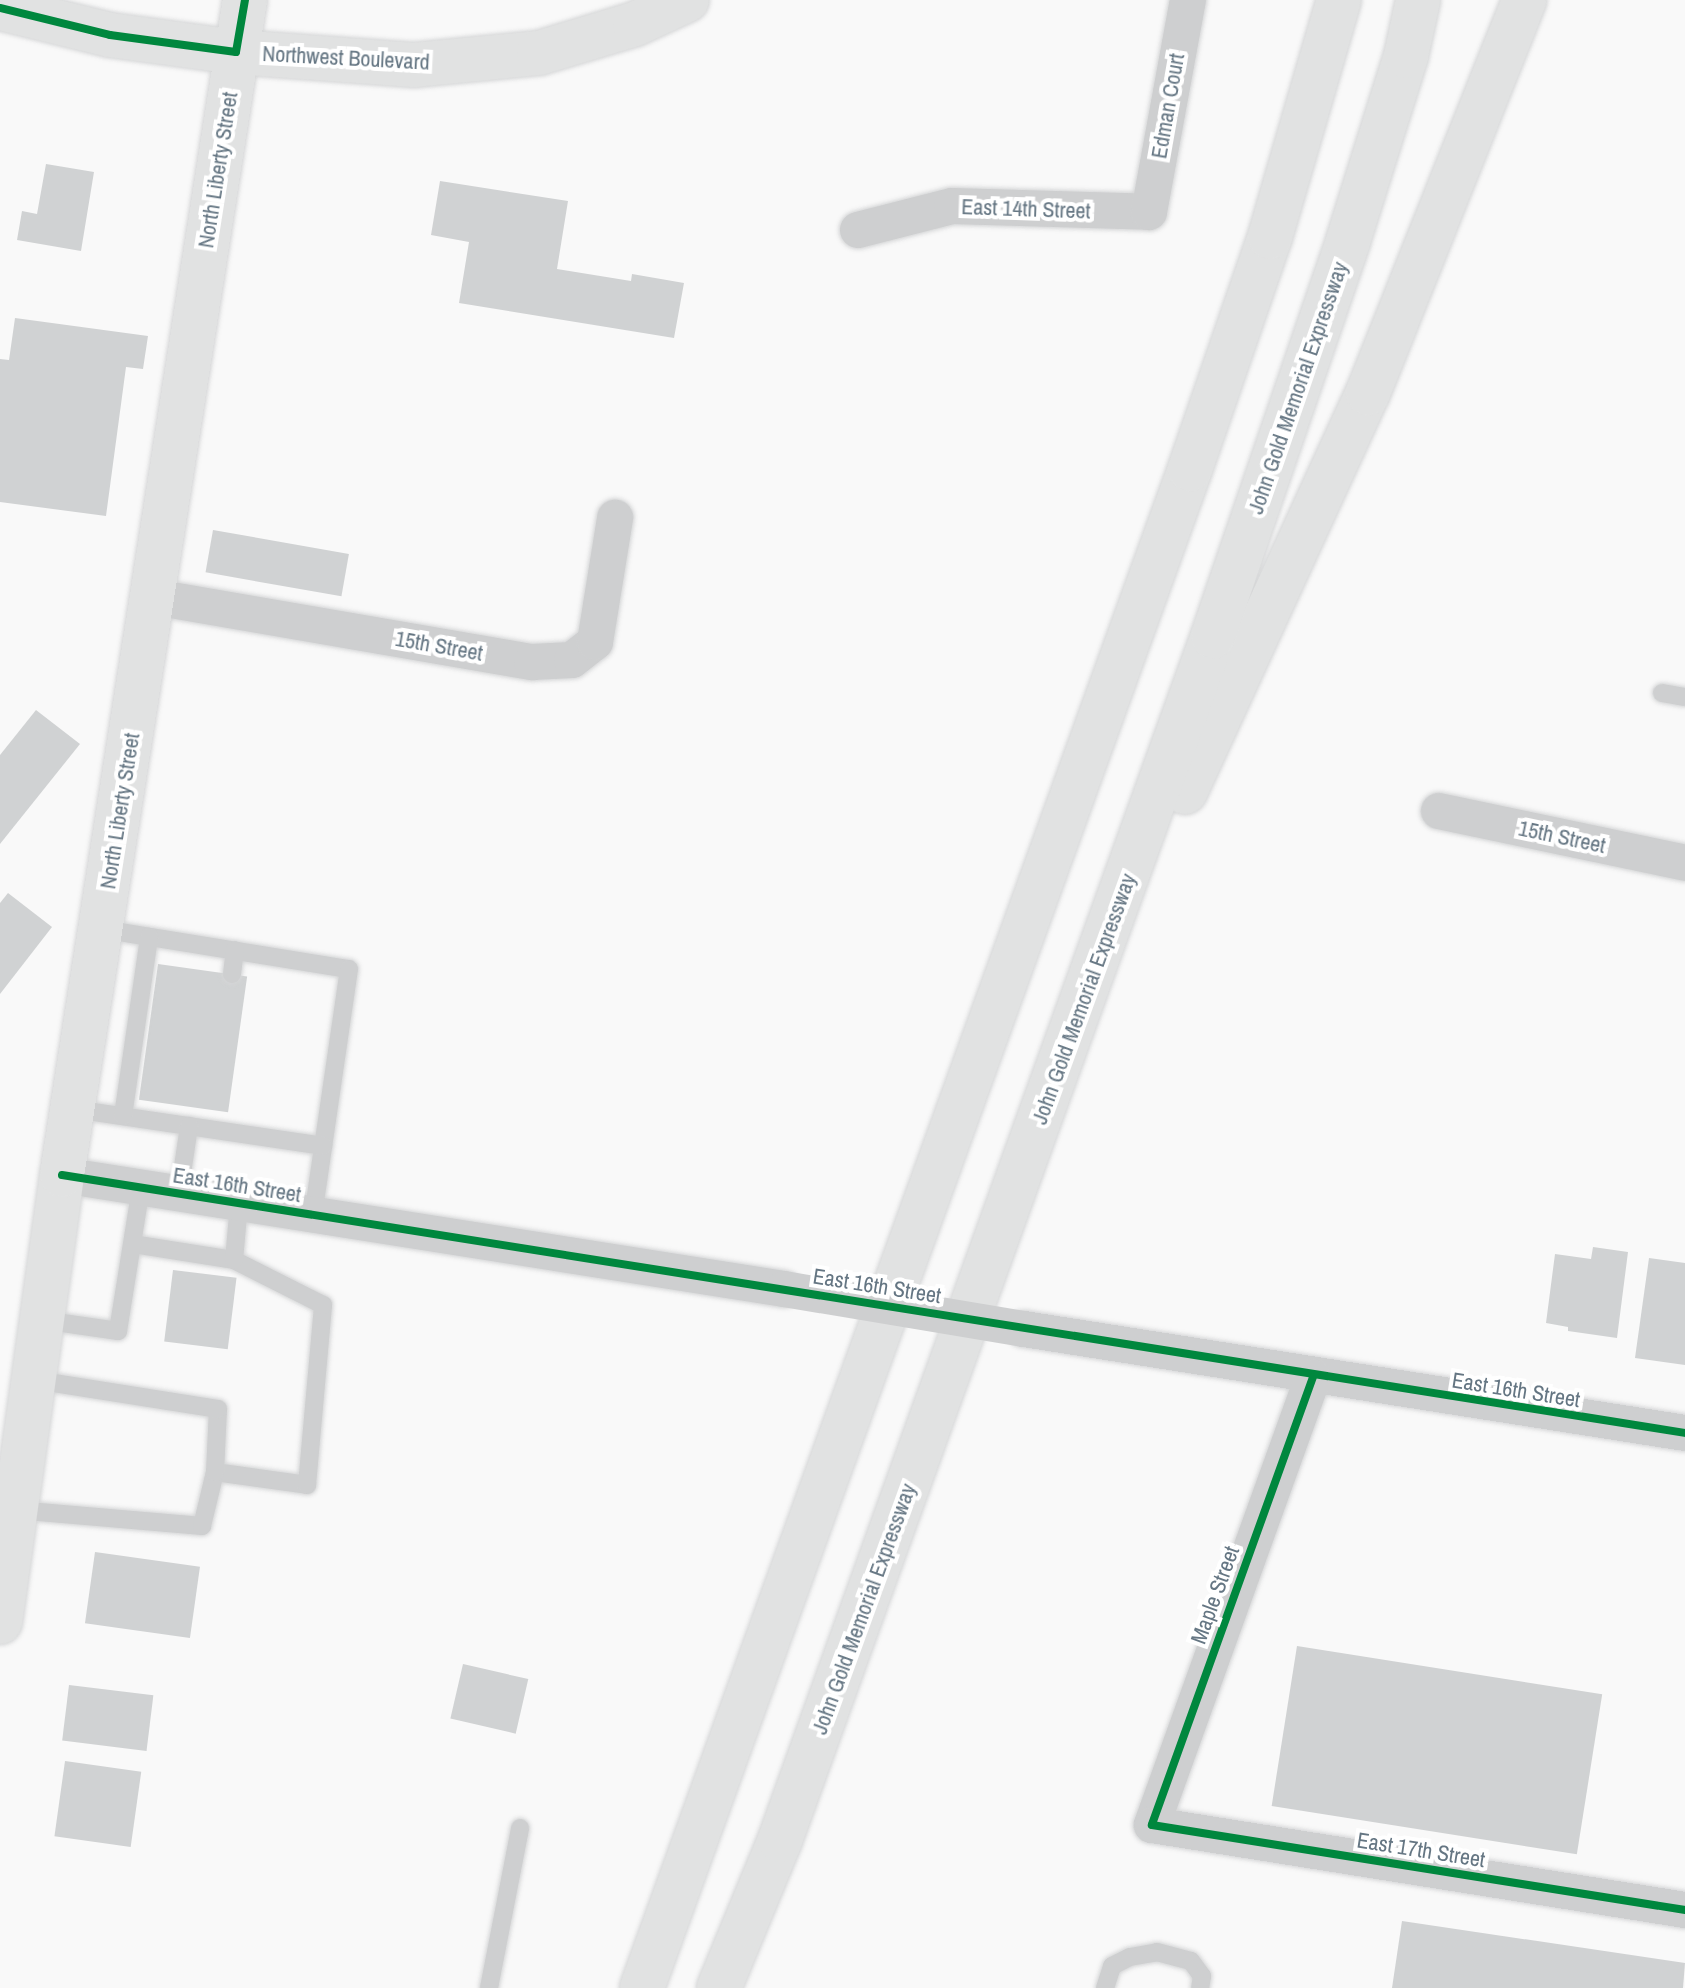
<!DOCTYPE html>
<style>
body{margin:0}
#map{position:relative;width:1685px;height:1988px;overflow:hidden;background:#f9f9f9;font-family:"Archivo Narrow",sans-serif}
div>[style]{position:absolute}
.building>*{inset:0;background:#d0d2d3;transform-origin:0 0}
.roads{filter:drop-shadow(0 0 2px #d5d6d7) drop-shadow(0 0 2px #d5d6d7)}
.service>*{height:18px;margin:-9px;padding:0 9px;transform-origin:9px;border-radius:9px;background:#cecfd0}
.minor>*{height:36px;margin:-18px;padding:0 18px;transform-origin:18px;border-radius:18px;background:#cecfd0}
.secondary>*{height:44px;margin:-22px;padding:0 22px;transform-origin:22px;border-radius:22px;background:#e1e2e2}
.motorway>*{height:44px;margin:-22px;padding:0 22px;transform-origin:22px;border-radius:22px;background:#e1e2e2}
.minor-bridge>*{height:36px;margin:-18px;padding:0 18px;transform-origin:18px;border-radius:18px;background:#cecfd0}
.cycleway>*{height:8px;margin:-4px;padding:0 4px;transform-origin:4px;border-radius:4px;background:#00873e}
span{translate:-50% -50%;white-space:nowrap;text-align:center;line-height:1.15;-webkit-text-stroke:8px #fff;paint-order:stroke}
.street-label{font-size:22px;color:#657683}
</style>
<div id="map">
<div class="building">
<div style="clip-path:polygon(46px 164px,94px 172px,81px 251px,17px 240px,22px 211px,37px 214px)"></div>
<div style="clip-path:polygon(440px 181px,568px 201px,557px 269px,631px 281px,632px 274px,684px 283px,674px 338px,459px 303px,469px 242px,431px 235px)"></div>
<div style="clip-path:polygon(15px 318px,148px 336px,143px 369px,126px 367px,106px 516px,0 502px,0 359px,9px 360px)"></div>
<div style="left:213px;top:530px;width:138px;height:43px;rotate:10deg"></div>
<div style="clip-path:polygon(36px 710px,80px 744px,0 844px,0 755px)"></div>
<div style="clip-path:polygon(8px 893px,52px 927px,0 994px,0 903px)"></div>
<div style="left:158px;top:964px;width:90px;height:137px;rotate:8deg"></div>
<div style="clip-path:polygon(1593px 1247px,1628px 1252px,1617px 1338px,1568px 1331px,1568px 1327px,1546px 1323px,1555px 1254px,1591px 1259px)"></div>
<div style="clip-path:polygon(1649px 1258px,1685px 1263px,1685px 1365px,1635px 1358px)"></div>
<div style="left:173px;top:1270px;width:64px;height:72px;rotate:7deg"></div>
<div style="left:95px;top:1552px;width:106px;height:72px;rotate:8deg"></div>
<div style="left:1297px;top:1646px;width:309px;height:162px;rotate:9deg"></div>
<div style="left:463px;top:1664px;width:67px;height:56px;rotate:13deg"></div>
<div style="left:69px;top:1685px;width:85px;height:56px;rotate:7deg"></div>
<div style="left:65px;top:1761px;width:77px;height:76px;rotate:8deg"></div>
<div style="clip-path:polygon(1402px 1921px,1685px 1963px,1683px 1988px,1392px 1988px)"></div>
</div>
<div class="roads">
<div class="service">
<div style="left:1662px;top:693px;width:23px;rotate:10deg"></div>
<div style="left:101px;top:929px;width:251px;rotate:9.2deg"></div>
<div style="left:349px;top:969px;width:249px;rotate:98.3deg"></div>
<div style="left:232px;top:974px;width:24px;rotate:-83deg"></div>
<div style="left:73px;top:1109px;width:253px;rotate:8.4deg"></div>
<div style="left:123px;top:1116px;width:181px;rotate:-81.7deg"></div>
<div style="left:179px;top:1194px;width:69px;rotate:-81.6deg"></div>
<div style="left:133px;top:1244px;width:102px;rotate:9deg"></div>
<div style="left:42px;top:1320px;width:77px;rotate:8.2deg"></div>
<div style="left:118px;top:1331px;width:145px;rotate:-80.9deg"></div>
<div style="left:215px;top:1472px;width:93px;rotate:8deg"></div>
<div style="left:307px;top:1485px;width:181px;rotate:-84.9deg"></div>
<div style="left:323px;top:1305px;width:100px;rotate:-153.2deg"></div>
<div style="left:234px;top:1260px;width:56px;rotate:-84.9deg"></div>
<div style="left:16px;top:1510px;width:187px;rotate:4.9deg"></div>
<div style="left:202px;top:1526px;width:56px;rotate:-76.5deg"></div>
<div style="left:215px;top:1472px;width:63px;rotate:-87.3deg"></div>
<div style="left:218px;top:1409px;width:186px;rotate:-171deg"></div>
<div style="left:489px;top:1988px;width:163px;rotate:-79deg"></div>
<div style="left:1105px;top:1988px;width:23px;rotate:-72deg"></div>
<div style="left:1112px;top:1966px;width:20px;rotate:-27deg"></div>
<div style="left:1130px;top:1957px;width:27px;rotate:-10deg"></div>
<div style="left:1157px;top:1952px;width:35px;rotate:15deg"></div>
<div style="left:1191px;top:1961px;width:19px;rotate:54deg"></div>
<div style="left:1202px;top:1976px;width:12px;rotate:99deg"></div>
</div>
<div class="minor">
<div style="left:858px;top:230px;width:97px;rotate:-14.3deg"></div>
<div style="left:952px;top:206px;width:197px;rotate:1.7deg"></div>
<div style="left:1149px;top:212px;width:216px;rotate:-79.6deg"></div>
<div style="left:154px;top:597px;width:384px;rotate:9.8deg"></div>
<div style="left:532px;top:662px;width:40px;rotate:-2.9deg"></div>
<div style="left:572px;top:660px;width:29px;rotate:-38deg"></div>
<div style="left:595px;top:642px;width:126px;rotate:-80.8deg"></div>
<div style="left:1439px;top:811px;width:251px;rotate:11.9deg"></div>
<div style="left:62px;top:1175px;width:731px;rotate:8.97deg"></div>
<div style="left:1024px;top:1329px;width:669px;rotate:8.94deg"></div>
<div style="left:1313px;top:1377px;width:476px;rotate:109.8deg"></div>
<div style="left:1152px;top:1825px;width:540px;rotate:9.06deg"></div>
</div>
<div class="secondary">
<div style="left:0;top:8px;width:113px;rotate:13.8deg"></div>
<div style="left:110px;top:35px;width:127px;rotate:7.7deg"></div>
<div style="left:236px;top:52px;width:178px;rotate:4.2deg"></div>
<div style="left:414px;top:65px;width:126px;rotate:-5.5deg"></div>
<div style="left:539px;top:53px;width:100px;rotate:-16.8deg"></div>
<div style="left:635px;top:24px;width:57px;rotate:-24.8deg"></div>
<div style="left:0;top:1622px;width:451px;rotate:-82.1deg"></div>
<div style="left:62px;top:1175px;width:1189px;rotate:-81.15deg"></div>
</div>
<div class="motorway">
<div style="left:1185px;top:792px;width:439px;rotate:-65.4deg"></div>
<div style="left:1368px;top:393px;width:423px;rotate:-68.3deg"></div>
<div style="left:642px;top:1988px;width:1615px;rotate:-70.16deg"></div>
<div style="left:1190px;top:469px;width:245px;rotate:-71deg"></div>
<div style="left:1270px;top:237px;width:247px;rotate:-73.8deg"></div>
<div style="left:719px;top:1988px;width:160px;rotate:-67.6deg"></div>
<div style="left:780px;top:1840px;width:1279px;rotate:-70.22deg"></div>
<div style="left:1213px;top:636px;width:417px;rotate:-71.1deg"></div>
<div style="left:1348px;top:241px;width:194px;rotate:-72.6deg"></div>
<div style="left:1406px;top:56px;width:57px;rotate:-77.9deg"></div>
</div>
</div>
<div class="minor-bridge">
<div style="left:784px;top:1289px;width:243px;rotate:9.5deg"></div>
</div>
<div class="cycleway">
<div style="left:0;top:8px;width:113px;rotate:13.8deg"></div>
<div style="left:110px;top:35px;width:127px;rotate:7.7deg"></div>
<div style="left:236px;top:52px;width:53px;rotate:-80.2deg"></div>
<div style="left:62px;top:1175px;width:1643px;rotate:9.03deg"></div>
<div style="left:1313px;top:1377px;width:476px;rotate:109.8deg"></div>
<div style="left:1152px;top:1825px;width:540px;rotate:9.06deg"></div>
</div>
<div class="street-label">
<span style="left:346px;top:58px;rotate:3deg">Northwest Boulevard</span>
<span style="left:1168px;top:106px;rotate:-80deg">Edman Court</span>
<span style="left:218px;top:170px;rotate:-81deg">North Liberty Street</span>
<span style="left:1026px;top:209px;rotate:2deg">East 14th Street</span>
<span style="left:1298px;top:388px;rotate:-71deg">John Gold Memorial Expressway</span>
<span style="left:439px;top:646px;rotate:10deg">15th Street</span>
<span style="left:120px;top:811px;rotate:-81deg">North Liberty Street</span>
<span style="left:1562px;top:837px;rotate:12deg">15th Street</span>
<span style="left:1084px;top:999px;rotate:-70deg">John Gold Memorial Expressway</span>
<span style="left:237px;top:1185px;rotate:9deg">East 16th Street</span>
<span style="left:877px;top:1286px;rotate:9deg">East 16th Street</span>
<span style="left:1516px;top:1390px;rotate:9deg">East 16th Street</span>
<span style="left:1215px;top:1595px;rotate:-70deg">Maple Street</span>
<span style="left:864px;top:1609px;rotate:-70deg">John Gold Memorial Expressway</span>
<span style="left:1421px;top:1850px;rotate:9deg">East 17th Street</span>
</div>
</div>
